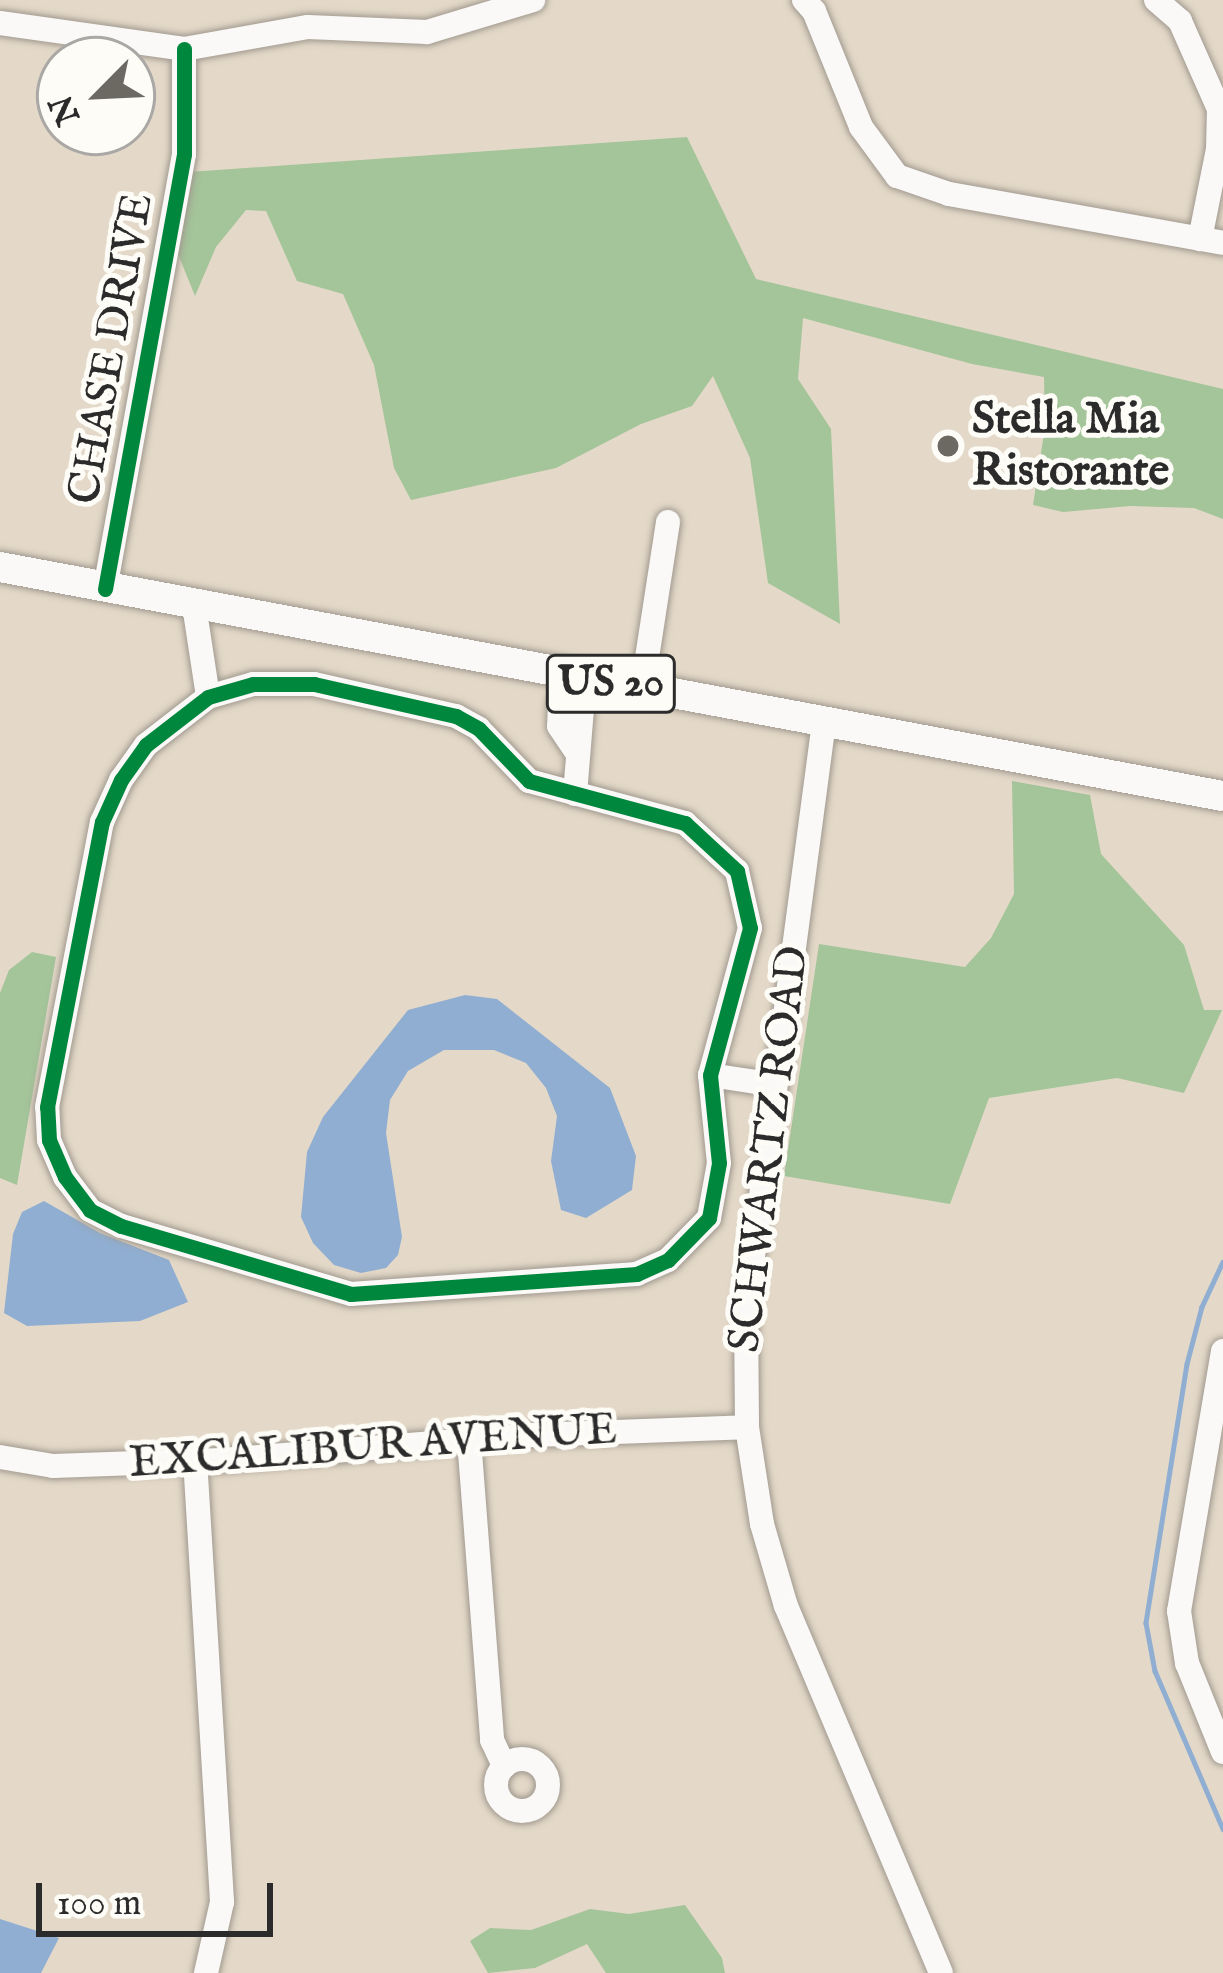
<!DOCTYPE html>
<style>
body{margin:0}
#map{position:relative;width:1223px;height:1973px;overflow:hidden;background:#e4d9c8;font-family:"IM FELL English",serif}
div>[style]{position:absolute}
.forest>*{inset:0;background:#a4c49a}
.water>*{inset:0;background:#90aed1}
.stream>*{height:4.5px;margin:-2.25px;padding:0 2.25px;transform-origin:2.25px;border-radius:2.25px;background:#90aed1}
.roads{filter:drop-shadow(0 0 3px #a19a90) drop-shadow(0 0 3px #a19a90)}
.minor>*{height:24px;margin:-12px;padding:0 12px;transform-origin:12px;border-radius:12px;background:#fbf9f7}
.minor>.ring{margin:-12px;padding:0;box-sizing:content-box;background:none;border:24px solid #fbf9f7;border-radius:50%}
.major>*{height:30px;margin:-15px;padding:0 15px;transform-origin:15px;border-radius:15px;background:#fbf9f7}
.cycleway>*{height:15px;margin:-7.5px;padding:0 7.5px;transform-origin:7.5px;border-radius:7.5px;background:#00873e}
.dots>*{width:33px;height:33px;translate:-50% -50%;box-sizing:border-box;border:6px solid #fdfcf7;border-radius:50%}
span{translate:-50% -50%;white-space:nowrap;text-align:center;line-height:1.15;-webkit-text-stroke:10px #fdfcf7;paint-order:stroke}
.shield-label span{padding:3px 9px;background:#fdfcf7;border:3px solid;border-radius:9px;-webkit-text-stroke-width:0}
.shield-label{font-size:42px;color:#2b2b2b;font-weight:700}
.street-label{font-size:45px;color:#2b2b2b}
.poi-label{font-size:45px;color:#2b2b2b;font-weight:700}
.left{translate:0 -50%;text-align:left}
.north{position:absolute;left:36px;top:36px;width:120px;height:120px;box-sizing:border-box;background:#fdfcf7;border:3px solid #a9a8a5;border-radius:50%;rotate:246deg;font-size:33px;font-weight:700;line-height:48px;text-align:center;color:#2b2b2b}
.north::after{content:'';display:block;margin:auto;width:42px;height:54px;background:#6c6862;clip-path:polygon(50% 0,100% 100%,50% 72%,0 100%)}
.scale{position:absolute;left:36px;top:1883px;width:237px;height:54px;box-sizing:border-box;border:6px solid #2b2b2b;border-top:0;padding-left:15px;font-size:36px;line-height:42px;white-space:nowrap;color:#2b2b2b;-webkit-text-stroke:9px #fdfcf7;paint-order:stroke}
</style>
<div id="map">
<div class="forest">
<div style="clip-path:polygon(687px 137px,756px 279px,1223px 389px,1223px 519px,1194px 508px,1130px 506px,1063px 512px,1033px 505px,1045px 427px,1044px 377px,972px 364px,803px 318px,798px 379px,831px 429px,840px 624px,768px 583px,750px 458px,713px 376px,692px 406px,641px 424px,556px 468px,411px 500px,394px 468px,374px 365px,343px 294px,297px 281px,266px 211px,246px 210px,216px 247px,195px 296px,174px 244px,189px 172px)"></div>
<div style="clip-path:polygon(1012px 781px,1090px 795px,1101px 854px,1184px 945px,1204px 1010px,1222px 1010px,1184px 1093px,1117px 1078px,989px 1098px,950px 1204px,784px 1176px,819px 944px,965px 967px,991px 938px,1014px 894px)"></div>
<div style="clip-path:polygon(32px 952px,56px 957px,17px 1185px,0 1178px,0 993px,9px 970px)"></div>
<div style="clip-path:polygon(685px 1905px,722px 1958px,725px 1973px,606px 1973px,587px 1944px,535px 1968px,488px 1973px,470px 1941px,490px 1928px,531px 1930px,590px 1909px,629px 1914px)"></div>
</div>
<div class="water">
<div style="clip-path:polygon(465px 995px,497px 999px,610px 1088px,636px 1156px,632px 1190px,586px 1218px,561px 1210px,551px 1161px,557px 1116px,546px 1088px,526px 1063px,494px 1050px,444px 1050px,408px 1071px,390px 1100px,386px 1133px,402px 1237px,398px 1255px,386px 1268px,361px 1273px,334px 1265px,313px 1243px,301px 1217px,307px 1152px,323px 1117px,408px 1010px)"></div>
<div style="clip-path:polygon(44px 1201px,100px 1233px,169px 1260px,188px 1302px,140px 1321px,27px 1326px,4px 1313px,13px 1234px,22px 1212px)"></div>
<div style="clip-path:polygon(0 1919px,59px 1938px,41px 1973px,0 1973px)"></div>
</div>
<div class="stream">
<div style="left:1223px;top:1262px;width:50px;rotate:115deg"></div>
<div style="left:1202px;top:1307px;width:59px;rotate:104.7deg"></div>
<div style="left:1187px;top:1364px;width:262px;rotate:99deg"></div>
<div style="left:1146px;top:1623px;width:49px;rotate:79.4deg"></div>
<div style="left:1155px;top:1671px;width:172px;rotate:66.7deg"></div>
</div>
<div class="roads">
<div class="minor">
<div style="left:804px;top:0;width:15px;rotate:48deg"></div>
<div style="left:814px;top:11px;width:125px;rotate:67.9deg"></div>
<div style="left:861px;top:127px;width:61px;rotate:53.7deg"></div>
<div style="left:897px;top:176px;width:55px;rotate:19.1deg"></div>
<div style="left:949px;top:194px;width:278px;rotate:10.1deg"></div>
<div style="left:1156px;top:0;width:32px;rotate:41deg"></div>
<div style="left:1180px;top:21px;width:96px;rotate:66.1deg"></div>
<div style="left:1219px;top:109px;width:40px;rotate:91.4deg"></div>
<div style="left:1218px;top:149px;width:92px;rotate:101.3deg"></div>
<div style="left:0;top:23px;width:186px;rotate:8deg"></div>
<div style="left:184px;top:49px;width:126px;rotate:-10.1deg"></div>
<div style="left:308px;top:27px;width:119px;rotate:2.4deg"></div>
<div style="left:427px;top:32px;width:111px;rotate:-16.8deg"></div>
<div style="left:105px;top:589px;width:442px;rotate:-79.7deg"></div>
<div style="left:184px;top:154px;width:105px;rotate:-90deg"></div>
<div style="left:194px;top:605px;width:93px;rotate:81.3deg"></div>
<div style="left:577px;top:678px;width:29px;rotate:125deg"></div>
<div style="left:560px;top:702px;width:24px;rotate:92deg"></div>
<div style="left:559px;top:726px;width:34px;rotate:56deg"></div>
<div style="left:253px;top:684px;width:61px"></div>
<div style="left:314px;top:684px;width:146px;rotate:12.7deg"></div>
<div style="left:456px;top:716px;width:26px;rotate:29deg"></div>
<div style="left:479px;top:729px;width:72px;rotate:46.1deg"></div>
<div style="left:529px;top:781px;width:162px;rotate:15.1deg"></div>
<div style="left:685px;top:823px;width:71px;rotate:42.7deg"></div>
<div style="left:737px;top:871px;width:58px;rotate:77.2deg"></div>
<div style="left:750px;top:928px;width:152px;rotate:105.2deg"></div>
<div style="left:710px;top:1075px;width:88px;rotate:84.2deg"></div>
<div style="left:719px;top:1163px;width:56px;rotate:100.3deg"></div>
<div style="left:709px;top:1218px;width:59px;rotate:134.3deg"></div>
<div style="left:668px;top:1260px;width:34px;rotate:156deg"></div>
<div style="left:637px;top:1274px;width:287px;rotate:176deg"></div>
<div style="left:351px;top:1294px;width:240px;rotate:-163.5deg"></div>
<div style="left:121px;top:1226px;width:35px;rotate:-153deg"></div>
<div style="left:90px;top:1210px;width:41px;rotate:-127.1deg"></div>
<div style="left:65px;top:1177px;width:40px;rotate:-113.4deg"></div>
<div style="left:49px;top:1140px;width:33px;rotate:-93deg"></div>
<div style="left:47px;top:1107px;width:290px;rotate:-79.1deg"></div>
<div style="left:102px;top:822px;width:46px;rotate:-65.7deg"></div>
<div style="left:121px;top:780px;width:43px;rotate:-54.5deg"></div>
<div style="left:146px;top:745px;width:78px;rotate:-37.7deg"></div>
<div style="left:208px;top:697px;width:47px;rotate:-16.1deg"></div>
<div style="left:642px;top:690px;width:170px;rotate:-81.2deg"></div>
<div style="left:824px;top:722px;width:592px;rotate:97.57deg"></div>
<div style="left:746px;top:1309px;width:118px;rotate:89.5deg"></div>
<div style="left:747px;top:1427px;width:98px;rotate:81.2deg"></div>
<div style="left:762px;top:1524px;width:85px;rotate:73.7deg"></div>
<div style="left:786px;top:1606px;width:398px;rotate:67.1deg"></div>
<div style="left:575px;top:794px;width:97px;rotate:-85.3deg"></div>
<div style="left:583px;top:697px;width:20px;rotate:-108deg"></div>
<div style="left:710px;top:1075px;width:66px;rotate:8.7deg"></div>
<div style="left:1223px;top:1351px;width:264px;rotate:99.6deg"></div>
<div style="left:1179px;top:1611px;width:53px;rotate:81.3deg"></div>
<div style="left:1187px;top:1663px;width:96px;rotate:68deg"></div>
<div style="left:469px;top:1439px;width:302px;rotate:85.6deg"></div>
<div style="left:492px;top:1740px;width:29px;rotate:65deg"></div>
<div style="left:0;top:1457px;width:54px;rotate:9.6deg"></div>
<div style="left:53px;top:1466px;width:169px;rotate:-2deg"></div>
<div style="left:222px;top:1460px;width:311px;rotate:-4.6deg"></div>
<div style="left:532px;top:1435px;width:215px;rotate:-2.1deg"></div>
<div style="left:195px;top:1459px;width:444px;rotate:86.5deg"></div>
<div style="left:222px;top:1902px;width:73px;rotate:102.7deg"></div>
<div class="ring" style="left:496px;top:1759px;width:28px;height:28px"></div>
</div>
<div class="major">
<div style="left:0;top:567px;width:1244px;rotate:10.61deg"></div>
</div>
</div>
<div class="cycleway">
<div style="left:105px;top:589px;width:442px;rotate:-79.7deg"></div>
<div style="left:184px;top:154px;width:105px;rotate:-90deg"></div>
<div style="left:253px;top:684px;width:61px"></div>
<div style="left:314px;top:684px;width:146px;rotate:12.7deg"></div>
<div style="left:456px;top:716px;width:26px;rotate:29deg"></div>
<div style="left:479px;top:729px;width:72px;rotate:46.1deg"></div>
<div style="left:529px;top:781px;width:162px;rotate:15.1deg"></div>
<div style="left:685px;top:823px;width:71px;rotate:42.7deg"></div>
<div style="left:737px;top:871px;width:58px;rotate:77.2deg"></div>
<div style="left:750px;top:928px;width:152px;rotate:105.2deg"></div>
<div style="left:710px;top:1075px;width:88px;rotate:84.2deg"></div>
<div style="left:719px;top:1163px;width:56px;rotate:100.3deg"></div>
<div style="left:709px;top:1218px;width:59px;rotate:134.3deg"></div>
<div style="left:668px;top:1260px;width:34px;rotate:156deg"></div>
<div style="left:637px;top:1274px;width:287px;rotate:176deg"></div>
<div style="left:351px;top:1294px;width:240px;rotate:-163.5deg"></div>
<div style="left:121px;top:1226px;width:35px;rotate:-153deg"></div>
<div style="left:90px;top:1210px;width:41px;rotate:-127.1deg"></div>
<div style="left:65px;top:1177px;width:40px;rotate:-113.4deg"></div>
<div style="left:49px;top:1140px;width:33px;rotate:-93deg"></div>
<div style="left:47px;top:1107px;width:290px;rotate:-79.1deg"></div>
<div style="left:102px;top:822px;width:46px;rotate:-65.7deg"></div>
<div style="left:121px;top:780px;width:43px;rotate:-54.5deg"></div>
<div style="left:146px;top:745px;width:78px;rotate:-37.7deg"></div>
<div style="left:208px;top:697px;width:47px;rotate:-16.1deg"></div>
</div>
<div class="dots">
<div style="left:948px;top:446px;background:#6c6862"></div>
</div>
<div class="shield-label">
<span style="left:611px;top:684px">US 20</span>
</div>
<div class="street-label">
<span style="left:112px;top:349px;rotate:-80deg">CHASE DRIVE</span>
<span style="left:770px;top:1149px;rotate:-83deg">SCHWARTZ ROAD</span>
<span style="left:373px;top:1447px;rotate:-4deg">EXCALIBUR AVENUE</span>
</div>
<div class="poi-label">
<span class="left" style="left:972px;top:446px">Stella Mia<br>Ristorante</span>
</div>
<div class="north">N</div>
<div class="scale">100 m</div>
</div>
